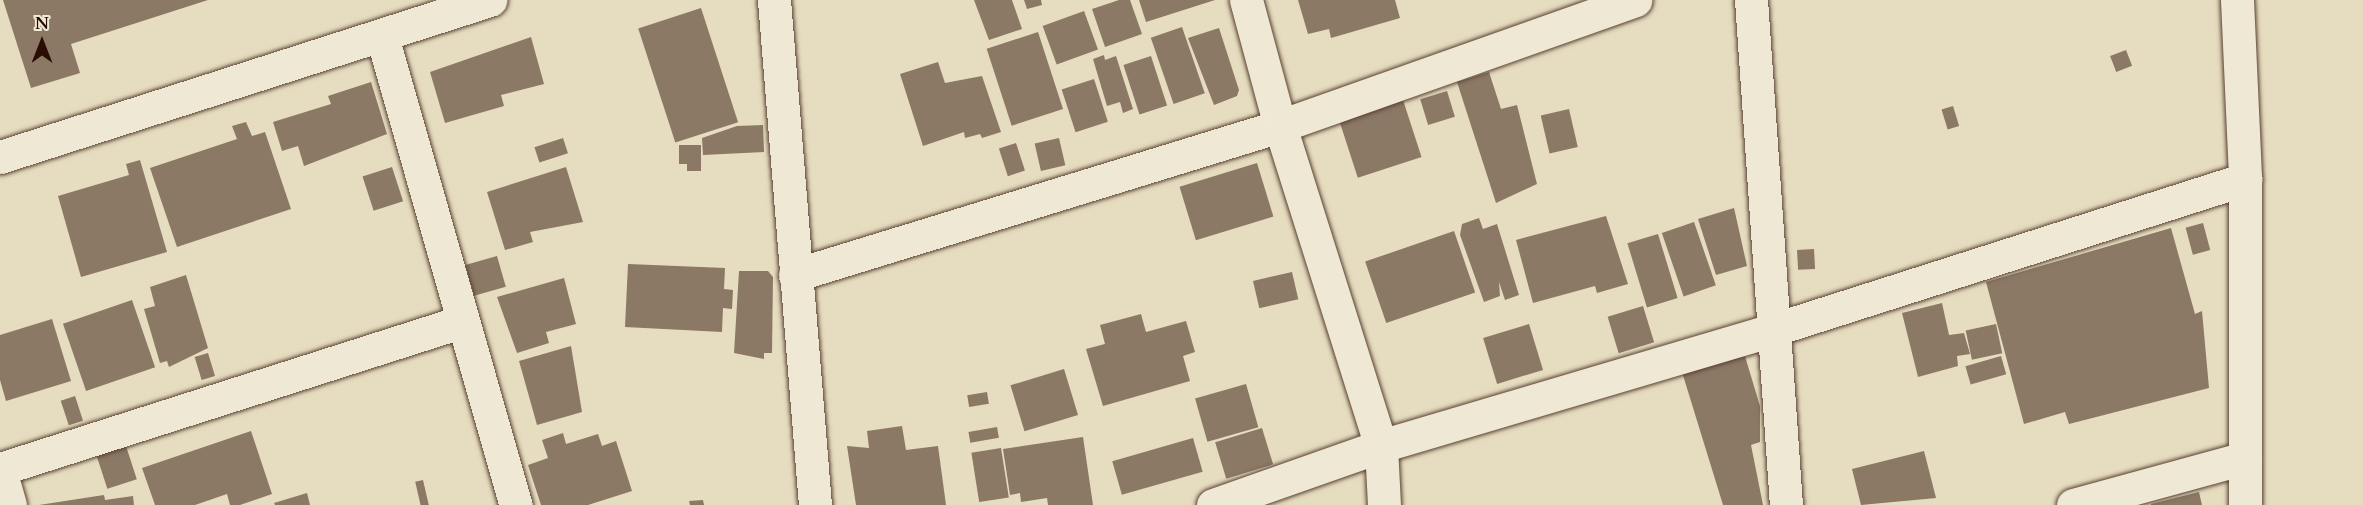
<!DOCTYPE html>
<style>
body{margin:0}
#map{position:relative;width:2363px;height:505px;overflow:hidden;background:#e6dcbf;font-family:Cardo,serif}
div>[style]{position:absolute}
.building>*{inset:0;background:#8b7865;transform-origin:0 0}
.roads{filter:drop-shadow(0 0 2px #584032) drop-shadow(0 0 2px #584032)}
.minor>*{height:33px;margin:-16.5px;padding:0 16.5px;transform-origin:16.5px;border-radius:16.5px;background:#efe8d5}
.tertiary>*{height:33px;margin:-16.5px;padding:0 16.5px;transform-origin:16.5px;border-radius:16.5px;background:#efe8d5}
span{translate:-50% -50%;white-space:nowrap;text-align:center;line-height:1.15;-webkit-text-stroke:4.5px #efe8d5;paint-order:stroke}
.north{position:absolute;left:12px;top:12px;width:60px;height:60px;-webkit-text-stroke:4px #efe8d5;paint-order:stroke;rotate:0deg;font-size:16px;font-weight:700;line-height:24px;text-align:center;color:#290c03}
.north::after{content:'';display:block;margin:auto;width:21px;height:27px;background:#290c03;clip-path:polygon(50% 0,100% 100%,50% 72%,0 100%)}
</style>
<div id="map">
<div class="building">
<div style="clip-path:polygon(3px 0,208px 0,71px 44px,80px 73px,31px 88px)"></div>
<div style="clip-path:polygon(974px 0,1012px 0,1022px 29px,989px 40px)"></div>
<div style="clip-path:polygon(1024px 0,1041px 0,1042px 5px,1027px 9px)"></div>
<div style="clip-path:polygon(1119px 0,1130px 0,1142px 34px,1105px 47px,1092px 9px)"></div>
<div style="clip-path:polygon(1139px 0,1215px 0,1146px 22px)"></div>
<div style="clip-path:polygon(1298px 0,1395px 0,1400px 18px,1331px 38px,1329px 29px,1308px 34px)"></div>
<div style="left:701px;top:8px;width:120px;height:66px;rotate:72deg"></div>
<div style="left:1084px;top:11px;width:41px;height:44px;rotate:70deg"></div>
<div style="left:1182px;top:27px;width:70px;height:33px;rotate:71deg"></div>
<div style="clip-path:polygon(1219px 28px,1239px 90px,1237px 96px,1214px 105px,1188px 38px)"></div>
<div style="left:1038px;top:32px;width:81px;height:54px;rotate:72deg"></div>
<div style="clip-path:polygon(531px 37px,544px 84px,501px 95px,504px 106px,445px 123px,430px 72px)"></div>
<div style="left:2126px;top:50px;width:17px;height:17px;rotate:69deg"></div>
<div style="clip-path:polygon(1104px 55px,1105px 60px,1116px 56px,1133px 109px,1123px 113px,1120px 102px,1107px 106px,1093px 59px)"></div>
<div style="left:1151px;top:56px;width:52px;height:29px;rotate:72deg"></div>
<div style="clip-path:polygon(938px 62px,945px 83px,982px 76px,1001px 132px,982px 138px,980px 134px,965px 138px,964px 132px,923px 146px,900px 74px)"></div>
<div style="clip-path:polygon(1489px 72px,1501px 109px,1517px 105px,1537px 184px,1496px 203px,1457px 82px)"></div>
<div style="left:1094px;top:79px;width:45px;height:34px;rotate:72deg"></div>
<div style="clip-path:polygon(371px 82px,387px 134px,304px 166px,298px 146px,282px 151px,273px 122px,331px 104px,328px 96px)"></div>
<div style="left:1447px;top:91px;width:27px;height:28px;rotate:73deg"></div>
<div style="left:1403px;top:100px;width:60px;height:67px;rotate:72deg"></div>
<div style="left:1953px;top:106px;width:21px;height:12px;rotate:73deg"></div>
<div style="left:1569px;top:109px;width:39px;height:29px;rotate:77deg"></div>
<div style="clip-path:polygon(246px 122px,252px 136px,265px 132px,291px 209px,177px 247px,150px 168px,237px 139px,232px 126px)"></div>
<div style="clip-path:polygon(763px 125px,764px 152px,703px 155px,702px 138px,737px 126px)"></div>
<div style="left:563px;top:138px;width:16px;height:30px;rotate:72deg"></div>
<div style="left:1059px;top:138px;width:28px;height:25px;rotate:77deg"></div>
<div style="left:1016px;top:143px;width:29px;height:18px;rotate:72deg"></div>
<div style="clip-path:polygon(679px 145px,701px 145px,701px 171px,687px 171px,687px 164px,679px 164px)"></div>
<div style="clip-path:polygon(140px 160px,167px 252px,81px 277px,58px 196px,129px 175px,126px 164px)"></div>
<div style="left:1257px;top:163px;width:56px;height:81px;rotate:73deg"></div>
<div style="left:392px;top:167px;width:36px;height:31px;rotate:72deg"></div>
<div style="clip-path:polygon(566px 167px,583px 222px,530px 232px,533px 242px,505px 250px,487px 192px)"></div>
<div style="clip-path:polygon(1734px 208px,1747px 266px,1716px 275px,1698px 219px)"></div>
<div style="clip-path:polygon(1606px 216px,1628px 284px,1597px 293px,1595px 286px,1533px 303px,1516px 240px)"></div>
<div style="clip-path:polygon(1479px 218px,1483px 229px,1497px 224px,1519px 295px,1505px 300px,1499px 282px,1500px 296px,1484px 302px,1460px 235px,1462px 224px)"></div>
<div style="left:1694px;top:222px;width:67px;height:34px;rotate:71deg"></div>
<div style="left:2203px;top:223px;width:28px;height:18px;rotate:75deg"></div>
<div style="clip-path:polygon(2171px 228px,2195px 314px,2202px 311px,2209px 388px,2069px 424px,2065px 412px,2024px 424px,1986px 282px)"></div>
<div style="left:1454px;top:231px;width:65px;height:94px;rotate:71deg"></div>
<div style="left:1658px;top:234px;width:67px;height:32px;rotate:73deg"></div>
<div style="left:1814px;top:249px;width:20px;height:17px;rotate:87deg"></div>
<div style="left:497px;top:256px;width:32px;height:33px;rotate:74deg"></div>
<div style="clip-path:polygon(628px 264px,725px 268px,724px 289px,733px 290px,732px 309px,723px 308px,722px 332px,625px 327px)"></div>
<div style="clip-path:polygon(739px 271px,768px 271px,773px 277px,772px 353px,764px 353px,764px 359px,734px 353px)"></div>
<div style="left:1292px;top:272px;width:28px;height:40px;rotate:77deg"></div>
<div style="clip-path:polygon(186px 275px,208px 348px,169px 367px,167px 361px,160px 363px,144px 309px,155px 306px,150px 287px)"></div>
<div style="clip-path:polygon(564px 278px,576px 324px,546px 332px,549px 343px,517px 353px,497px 297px)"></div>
<div style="left:132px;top:300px;width:71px;height:73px;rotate:71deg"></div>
<div style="clip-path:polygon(1942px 303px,1949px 335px,1964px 333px,1970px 354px,1957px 356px,1958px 366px,1918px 377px,1902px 313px)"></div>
<div style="left:1643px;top:306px;width:38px;height:37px;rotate:73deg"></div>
<div style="clip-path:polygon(1141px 314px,1146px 332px,1186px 321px,1195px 352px,1183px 356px,1190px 381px,1103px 406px,1086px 349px,1105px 344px,1100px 325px)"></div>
<div style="clip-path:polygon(52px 319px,71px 381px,6px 401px,0 380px,0 335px)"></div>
<div style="left:1529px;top:324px;width:48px;height:48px;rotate:73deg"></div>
<div style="left:1996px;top:324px;width:30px;height:31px;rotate:78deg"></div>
<div style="clip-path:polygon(571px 346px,582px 412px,537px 425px,519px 361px)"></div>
<div style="left:208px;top:353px;width:24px;height:14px;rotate:73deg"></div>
<div style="clip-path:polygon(1744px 353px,1760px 406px,1760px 442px,1751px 445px,1763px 505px,1723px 505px,1682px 372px)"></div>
<div style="left:2001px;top:356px;width:19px;height:37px;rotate:74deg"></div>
<div style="left:1064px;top:369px;width:48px;height:56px;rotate:73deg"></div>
<div style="left:1246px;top:384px;width:45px;height:53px;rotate:74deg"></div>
<div style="left:987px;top:392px;width:12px;height:20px;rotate:81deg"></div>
<div style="left:75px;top:396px;width:26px;height:15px;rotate:72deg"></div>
<div style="clip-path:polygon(902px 426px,906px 450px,938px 446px,946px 505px,856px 505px,847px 446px,869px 448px,867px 431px)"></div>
<div style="left:997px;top:427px;width:11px;height:29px;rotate:80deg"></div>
<div style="left:1262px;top:428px;width:38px;height:49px;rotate:73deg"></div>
<div style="clip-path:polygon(251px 431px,272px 494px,240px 505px,230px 505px,227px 494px,195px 505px,155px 505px,142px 468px)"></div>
<div style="clip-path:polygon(563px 433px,566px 444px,598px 434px,602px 446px,616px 441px,632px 491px,588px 505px,541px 505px,528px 465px,548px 458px,542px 440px)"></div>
<div style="clip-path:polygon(1083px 437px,1093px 505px,1048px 505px,1047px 498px,1021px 502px,1020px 493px,1010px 495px,1003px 449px)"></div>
<div style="left:1193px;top:438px;width:35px;height:84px;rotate:74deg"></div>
<div style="left:126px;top:446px;width:35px;height:31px;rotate:72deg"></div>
<div style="left:1001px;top:448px;width:50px;height:30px;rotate:81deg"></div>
<div style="clip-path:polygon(1924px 451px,1936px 498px,1861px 505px,1852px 469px)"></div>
<div style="left:423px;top:480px;width:26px;height:8px;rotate:77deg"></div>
<div style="clip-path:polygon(2199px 492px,2202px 505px,2151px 505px,2151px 504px)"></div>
<div style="clip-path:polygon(307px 493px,310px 505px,275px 505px,274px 503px)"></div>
<div style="clip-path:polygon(104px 495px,105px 500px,133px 496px,134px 505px,39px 505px)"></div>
<div style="clip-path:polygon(703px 500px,704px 505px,690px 505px,689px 501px)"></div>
</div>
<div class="roads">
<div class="minor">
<div style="left:774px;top:0;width:507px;rotate:85.36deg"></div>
<div style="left:1246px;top:0;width:131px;rotate:74.9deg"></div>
<div style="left:1280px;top:126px;width:336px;rotate:72.5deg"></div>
<div style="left:1381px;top:446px;width:59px;rotate:87.1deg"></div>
<div style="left:1751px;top:0;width:506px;rotate:86.04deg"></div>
<div style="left:2237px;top:0;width:179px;rotate:87.4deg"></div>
<div style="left:2245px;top:179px;width:326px;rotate:90deg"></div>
<div style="left:382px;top:36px;width:488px;rotate:74.1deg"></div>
<div style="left:795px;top:275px;width:507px;rotate:-17.08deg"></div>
<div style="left:1280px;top:126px;width:377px;rotate:-19.5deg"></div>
<div style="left:0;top:469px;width:484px;rotate:-17.7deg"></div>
<div style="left:0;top:470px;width:36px;rotate:74deg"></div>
<div style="left:1213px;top:505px;width:178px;rotate:-19.4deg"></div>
<div style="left:1381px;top:446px;width:408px;rotate:-16.5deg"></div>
<div style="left:1772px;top:330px;width:497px;rotate:-17.7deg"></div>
<div style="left:2073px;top:505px;width:178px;rotate:-15.3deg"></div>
</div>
<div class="tertiary">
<div style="left:0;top:157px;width:515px;rotate:-17.77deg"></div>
</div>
</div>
<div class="north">N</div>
</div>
